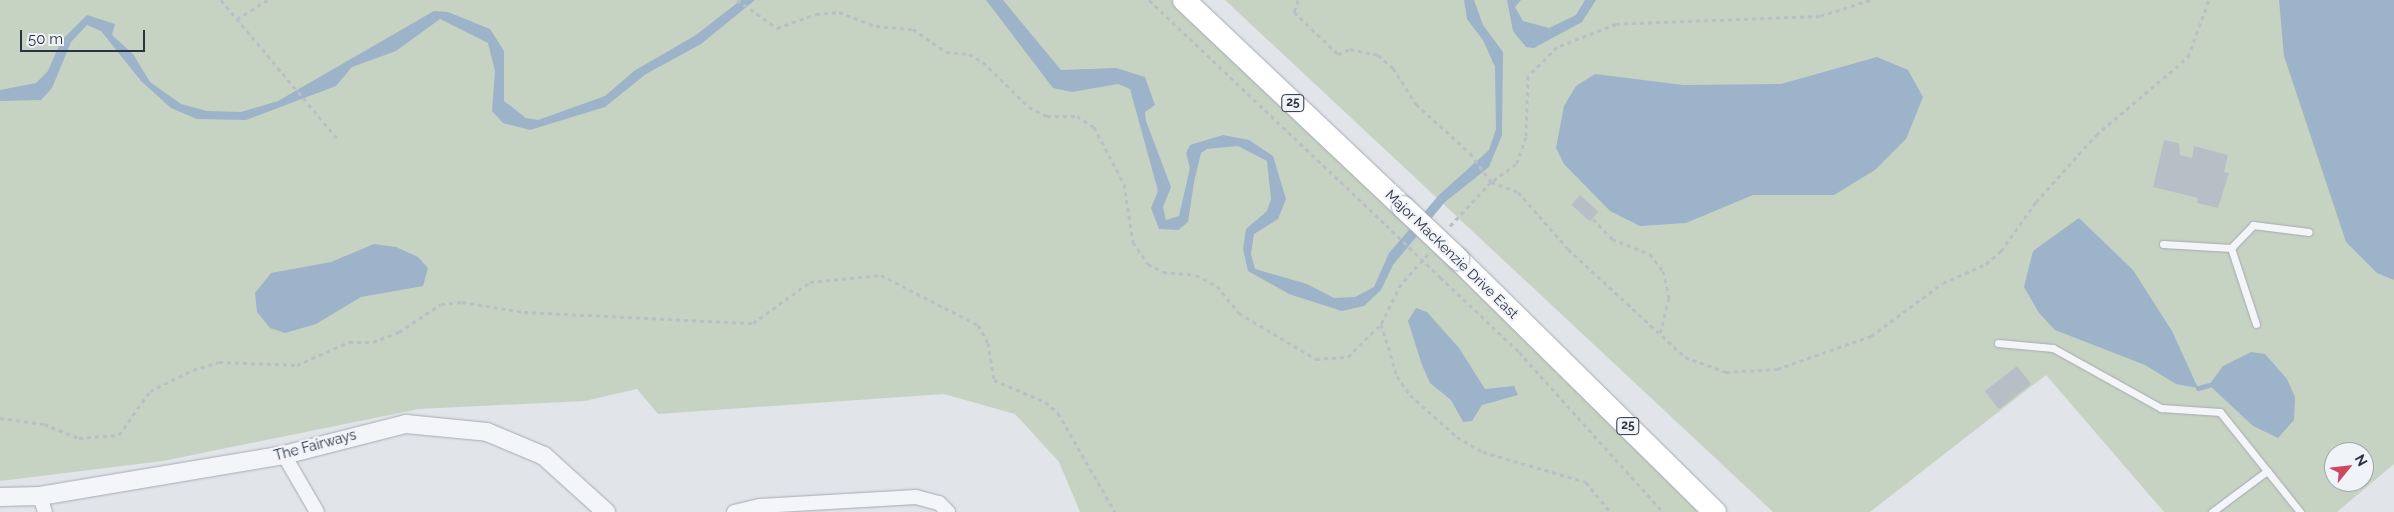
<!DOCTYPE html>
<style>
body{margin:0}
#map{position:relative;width:2394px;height:512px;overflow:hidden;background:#e1e4e9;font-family:Raleway,sans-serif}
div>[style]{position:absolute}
.green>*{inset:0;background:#c7d3c2}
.water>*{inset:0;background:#9cb3c9}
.stream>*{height:5px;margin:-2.5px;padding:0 2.5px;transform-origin:2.5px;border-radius:2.5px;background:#9cb3c9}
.building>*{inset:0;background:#b8bec6;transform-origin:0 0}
.path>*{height:3px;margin-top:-1.5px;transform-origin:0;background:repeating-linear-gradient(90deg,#babfc5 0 4px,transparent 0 8px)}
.roads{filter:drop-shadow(0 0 1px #a6abb3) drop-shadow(0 0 1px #a6abb3)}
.service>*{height:7px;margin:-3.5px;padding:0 3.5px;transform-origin:3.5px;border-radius:3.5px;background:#f3f5f8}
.minor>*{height:14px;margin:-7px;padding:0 7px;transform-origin:7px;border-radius:7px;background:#f3f5f8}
.tertiary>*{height:18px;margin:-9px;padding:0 9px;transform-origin:9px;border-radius:9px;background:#f3f5f8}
.primary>*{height:22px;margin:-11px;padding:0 11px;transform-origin:11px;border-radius:11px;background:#fff}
.path-bridge>*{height:3px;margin-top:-1.5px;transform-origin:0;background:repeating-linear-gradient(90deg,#babfc5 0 4px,transparent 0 8px)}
.bridges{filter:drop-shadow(0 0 1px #a0a9b5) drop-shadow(0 0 1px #a0a9b5)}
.primary-bridge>*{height:22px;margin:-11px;padding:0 11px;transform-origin:11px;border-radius:11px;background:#fff}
span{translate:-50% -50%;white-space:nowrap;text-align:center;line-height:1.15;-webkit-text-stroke:4.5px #f0f3f7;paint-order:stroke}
.shield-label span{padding:1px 4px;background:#f0f3f7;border:1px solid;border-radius:4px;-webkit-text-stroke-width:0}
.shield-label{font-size:12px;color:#293341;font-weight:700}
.street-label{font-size:14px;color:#293341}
.north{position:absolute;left:2324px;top:442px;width:50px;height:50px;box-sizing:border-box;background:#f0f3f7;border:1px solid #a0a6ae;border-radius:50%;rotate:61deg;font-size:14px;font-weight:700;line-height:20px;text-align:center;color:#293341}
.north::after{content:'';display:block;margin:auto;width:18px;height:22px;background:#cd4760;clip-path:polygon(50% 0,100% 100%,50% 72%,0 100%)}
.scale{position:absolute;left:20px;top:30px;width:125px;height:22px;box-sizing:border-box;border:2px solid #293341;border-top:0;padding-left:6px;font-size:15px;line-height:18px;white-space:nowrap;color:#293341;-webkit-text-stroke:4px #f0f3f7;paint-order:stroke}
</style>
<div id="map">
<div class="green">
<div style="clip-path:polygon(0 0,1201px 0,1722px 512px,1080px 512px,1059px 462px,1015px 414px,944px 394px,658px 414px,637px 389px,585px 401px,419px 409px,163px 461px,0 481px)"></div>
<div style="clip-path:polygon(evenodd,1225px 0,2394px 0,2394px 464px,2337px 512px,2164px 512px,2046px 375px,1870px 512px,1773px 512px,1225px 0,2334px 452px,2364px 452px,2364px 482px,2334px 482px,2334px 452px)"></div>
</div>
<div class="water">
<div style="clip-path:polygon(741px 0,755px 0,701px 44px,646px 74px,605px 107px,530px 130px,503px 123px,492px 111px,495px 71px,488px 43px,440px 19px,396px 51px,352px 67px,336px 86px,246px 120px,197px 119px,171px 108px,141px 81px,101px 31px,87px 25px,71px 42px,52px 88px,41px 100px,0 101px,0 90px,36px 83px,48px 71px,61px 41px,87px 15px,115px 24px,112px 35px,133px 54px,150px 82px,181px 104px,207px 111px,241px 112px,278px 101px,434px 11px,448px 12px,490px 29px,504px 51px,504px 101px,526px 118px,538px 120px,605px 96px,634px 71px,696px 35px)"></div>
<div style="clip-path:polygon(986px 0,1003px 0,1061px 70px,1116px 68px,1145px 77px,1155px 105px,1145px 112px,1146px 121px,1171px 187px,1163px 207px,1166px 220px,1179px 216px,1190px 168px,1186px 153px,1190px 145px,1223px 135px,1249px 140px,1273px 156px,1286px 199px,1278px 219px,1254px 234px,1251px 254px,1255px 269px,1307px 284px,1334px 298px,1355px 297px,1374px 287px,1389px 253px,1439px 195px,1489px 150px,1496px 129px,1495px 67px,1483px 40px,1467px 19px,1464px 0,1474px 0,1483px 25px,1503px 52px,1502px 135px,1489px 167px,1445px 202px,1393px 265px,1381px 290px,1364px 306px,1342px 311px,1289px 294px,1248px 271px,1243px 249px,1246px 229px,1267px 211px,1271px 199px,1267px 161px,1238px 146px,1207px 149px,1201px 153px,1194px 182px,1188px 222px,1178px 230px,1159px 229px,1151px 208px,1158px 191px,1130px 89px,1118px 84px,1072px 92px,1053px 88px)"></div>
<div style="clip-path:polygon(1507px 0,1521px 0,1515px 7px,1523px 21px,1549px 28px,1576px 15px,1585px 0,1596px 0,1582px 22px,1534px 48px,1526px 47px,1513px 31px)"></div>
<div style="clip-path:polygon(2279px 0,2394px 0,2394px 280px,2377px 273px,2346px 242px,2284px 56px)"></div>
<div style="clip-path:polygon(1877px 57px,1908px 70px,1923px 97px,1906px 139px,1875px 170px,1834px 195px,1753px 195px,1686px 223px,1640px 226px,1610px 211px,1564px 164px,1556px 148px,1564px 106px,1576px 86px,1595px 74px,1683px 85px,1781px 84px)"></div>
<div style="clip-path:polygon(2079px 218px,2133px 270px,2172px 331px,2198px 388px,2176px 384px,2145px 365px,2055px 330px,2039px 313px,2024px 287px,2033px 251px)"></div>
<div style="clip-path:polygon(374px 244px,396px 247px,418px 257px,428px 268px,423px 286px,361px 297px,316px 324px,285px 333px,270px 328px,257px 312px,255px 293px,271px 273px,331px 262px)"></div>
<div style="clip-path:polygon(1416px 308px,1427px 312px,1459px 348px,1485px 389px,1514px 386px,1518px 395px,1482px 405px,1472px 421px,1463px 422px,1451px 400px,1430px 383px,1422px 365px,1408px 321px)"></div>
<div style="clip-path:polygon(2251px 352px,2265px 354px,2287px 379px,2295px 397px,2294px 420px,2278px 438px,2253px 426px,2209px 385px,2223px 366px)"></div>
</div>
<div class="stream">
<div style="left:2198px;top:388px;width:11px;rotate:-15deg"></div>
</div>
<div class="building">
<div style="clip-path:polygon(2164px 140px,2179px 143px,2180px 155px,2192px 158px,2194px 146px,2228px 155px,2224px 172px,2229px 173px,2218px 208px,2197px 203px,2198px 198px,2153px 187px)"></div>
<div style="left:1580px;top:195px;width:25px;height:13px;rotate:42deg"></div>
<div style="left:2017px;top:366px;width:23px;height:41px;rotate:52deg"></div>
</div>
<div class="path">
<div style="left:221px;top:0;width:180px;rotate:50deg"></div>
<div style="left:737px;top:0;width:49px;rotate:35deg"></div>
<div style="left:777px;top:28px;width:41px;rotate:-19.7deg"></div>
<div style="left:816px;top:14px;width:23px;rotate:-5deg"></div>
<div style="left:839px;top:12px;width:40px;rotate:21deg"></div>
<div style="left:876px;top:26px;width:37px;rotate:5deg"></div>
<div style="left:913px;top:29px;width:40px;rotate:34.9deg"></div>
<div style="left:946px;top:52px;width:23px;rotate:5deg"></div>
<div style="left:969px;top:54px;width:16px;rotate:30deg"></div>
<div style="left:983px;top:62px;width:64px;rotate:44.4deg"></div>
<div style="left:1029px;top:107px;width:20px;rotate:27deg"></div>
<div style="left:1047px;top:116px;width:30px"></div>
<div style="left:1077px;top:116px;width:20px;rotate:33deg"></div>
<div style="left:1094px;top:127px;width:64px;rotate:62.2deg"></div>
<div style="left:1124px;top:184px;width:59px;rotate:81.2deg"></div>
<div style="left:1133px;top:242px;width:27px;rotate:56deg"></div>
<div style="left:1148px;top:264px;width:17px;rotate:28deg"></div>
<div style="left:1163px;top:272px;width:33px;rotate:5deg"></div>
<div style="left:1196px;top:275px;width:24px;rotate:28deg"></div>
<div style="left:1217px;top:286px;width:35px;rotate:51deg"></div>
<div style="left:1239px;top:313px;width:90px;rotate:30.9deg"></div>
<div style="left:1316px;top:359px;width:32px;rotate:-4deg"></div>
<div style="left:1348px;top:357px;width:47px;rotate:-45deg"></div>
<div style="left:1149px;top:0;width:327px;rotate:43.5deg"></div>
<div style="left:1298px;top:0;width:13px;rotate:108deg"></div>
<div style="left:1294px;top:12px;width:61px;rotate:43.7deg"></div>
<div style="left:1338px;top:54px;width:13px;rotate:-23deg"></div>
<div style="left:1350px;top:49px;width:29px;rotate:12deg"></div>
<div style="left:1378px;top:55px;width:20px;rotate:41deg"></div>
<div style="left:1393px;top:68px;width:43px;rotate:57.4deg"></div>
<div style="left:1416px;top:104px;width:73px;rotate:42.2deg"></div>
<div style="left:1470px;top:153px;width:36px;rotate:54deg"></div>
<div style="left:1491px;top:182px;width:60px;rotate:133deg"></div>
<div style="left:1870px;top:0;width:52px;rotate:162.3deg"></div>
<div style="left:1820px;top:16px;width:204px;rotate:177.8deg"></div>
<div style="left:1616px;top:24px;width:63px;rotate:158.7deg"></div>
<div style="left:1557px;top:47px;width:41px;rotate:135deg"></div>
<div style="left:1528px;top:76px;width:61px;rotate:91.9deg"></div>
<div style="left:1526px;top:137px;width:29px;rotate:110deg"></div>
<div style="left:1516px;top:164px;width:31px;rotate:144deg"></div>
<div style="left:1491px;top:182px;width:29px;rotate:20deg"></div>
<div style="left:1518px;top:192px;width:76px;rotate:48.7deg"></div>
<div style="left:1568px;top:249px;width:159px;rotate:42.7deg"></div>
<div style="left:1685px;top:357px;width:44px;rotate:20.1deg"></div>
<div style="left:1726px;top:372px;width:51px;rotate:-3.4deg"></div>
<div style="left:1777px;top:369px;width:100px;rotate:-19.3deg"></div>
<div style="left:1871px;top:336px;width:89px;rotate:-36.4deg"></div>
<div style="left:1943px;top:283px;width:47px;rotate:-23.8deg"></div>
<div style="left:1986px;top:264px;width:20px;rotate:-41deg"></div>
<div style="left:2001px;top:251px;width:60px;rotate:-54.5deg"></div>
<div style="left:2036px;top:202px;width:90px;rotate:-48.2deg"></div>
<div style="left:2096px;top:135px;width:121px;rotate:-40.3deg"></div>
<div style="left:2188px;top:57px;width:61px;rotate:-69.8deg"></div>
<div style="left:237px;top:19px;width:36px;rotate:-32deg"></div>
<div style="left:1593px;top:219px;width:28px;rotate:46deg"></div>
<div style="left:1612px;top:239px;width:41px;rotate:21.5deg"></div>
<div style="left:1650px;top:254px;width:21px;rotate:53deg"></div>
<div style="left:1663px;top:271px;width:28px;rotate:77deg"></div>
<div style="left:1669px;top:298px;width:38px;rotate:104deg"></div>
<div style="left:1428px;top:254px;width:40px;rotate:132deg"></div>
<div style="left:1401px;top:284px;width:45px;rotate:116.6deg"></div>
<div style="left:1381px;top:324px;width:54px;rotate:72.9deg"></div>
<div style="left:1397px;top:376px;width:23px;rotate:56deg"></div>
<div style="left:1410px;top:395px;width:63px;rotate:41.8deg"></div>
<div style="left:1457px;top:437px;width:30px;rotate:30deg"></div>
<div style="left:1483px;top:452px;width:107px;rotate:16.2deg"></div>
<div style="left:1586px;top:482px;width:38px;rotate:51deg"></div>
<div style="left:1440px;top:277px;width:109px;rotate:43.5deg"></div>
<div style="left:1519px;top:352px;width:215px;rotate:48deg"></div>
<div style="left:0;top:418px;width:44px;rotate:7.8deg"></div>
<div style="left:44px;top:424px;width:38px;rotate:22deg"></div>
<div style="left:79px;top:438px;width:40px;rotate:-4.3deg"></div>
<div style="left:119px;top:435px;width:54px;rotate:-54.8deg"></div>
<div style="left:150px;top:391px;width:48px;rotate:-26deg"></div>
<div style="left:193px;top:370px;width:27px;rotate:-17deg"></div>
<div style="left:219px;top:362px;width:78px;rotate:2.2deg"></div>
<div style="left:297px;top:365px;width:57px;rotate:-23.9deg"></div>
<div style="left:349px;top:342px;width:24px"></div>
<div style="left:373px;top:342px;width:28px;rotate:-21deg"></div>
<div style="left:399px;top:332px;width:50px;rotate:-33.7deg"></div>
<div style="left:441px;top:304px;width:21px;rotate:-5deg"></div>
<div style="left:462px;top:302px;width:63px;rotate:9.2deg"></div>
<div style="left:524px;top:312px;width:229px;rotate:2.8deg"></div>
<div style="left:753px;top:323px;width:70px;rotate:-35.7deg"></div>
<div style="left:810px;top:282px;width:71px;rotate:-5.6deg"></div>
<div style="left:881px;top:275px;width:109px;rotate:27.3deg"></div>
<div style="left:978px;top:325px;width:21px;rotate:61deg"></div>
<div style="left:988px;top:343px;width:37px;rotate:81deg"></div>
<div style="left:994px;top:380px;width:56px;rotate:23.3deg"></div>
<div style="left:1045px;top:402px;width:17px;rotate:40deg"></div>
<div style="left:1058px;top:413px;width:114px;rotate:60.1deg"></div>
</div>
<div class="roads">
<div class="service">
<div style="left:2163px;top:244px;width:68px;rotate:3.4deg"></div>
<div style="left:2231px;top:248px;width:32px;rotate:-46deg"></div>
<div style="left:2253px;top:225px;width:56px;rotate:7.1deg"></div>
<div style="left:2231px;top:248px;width:80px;rotate:71.8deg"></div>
<div style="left:1998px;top:343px;width:55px;rotate:5.2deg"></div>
<div style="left:2053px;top:348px;width:124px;rotate:29.1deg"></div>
<div style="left:2161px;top:408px;width:59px;rotate:3.9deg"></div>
<div style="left:2220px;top:412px;width:128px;rotate:51.3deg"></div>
<div style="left:2212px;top:512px;width:69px;rotate:-36.7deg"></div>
</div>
<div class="minor">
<div style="left:284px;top:455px;width:66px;rotate:59.9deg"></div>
<div style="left:40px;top:496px;width:17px;rotate:73deg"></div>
<div style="left:734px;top:512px;width:27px;rotate:-13deg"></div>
<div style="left:760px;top:506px;width:156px;rotate:-3.3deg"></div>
<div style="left:916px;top:497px;width:24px;rotate:15deg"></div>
<div style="left:939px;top:503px;width:13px;rotate:45deg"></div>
</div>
<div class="tertiary">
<div style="left:0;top:497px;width:40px;rotate:-1.4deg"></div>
<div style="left:40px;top:496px;width:247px;rotate:-9.5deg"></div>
<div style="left:284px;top:455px;width:126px;rotate:-14.3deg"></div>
<div style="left:406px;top:424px;width:81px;rotate:5.6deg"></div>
<div style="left:487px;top:432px;width:62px;rotate:22.8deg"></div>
<div style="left:544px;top:456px;width:84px;rotate:42.1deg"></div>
</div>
<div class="primary">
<div style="left:1184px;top:0;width:301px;rotate:43.4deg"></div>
<div style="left:1458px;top:259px;width:361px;rotate:44.6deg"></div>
</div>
</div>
<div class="path-bridge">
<div style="left:1386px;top:225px;width:75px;rotate:43.9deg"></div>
</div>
<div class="bridges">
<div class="primary-bridge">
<div style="left:1403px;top:207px;width:76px;rotate:43.4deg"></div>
</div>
</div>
<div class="shield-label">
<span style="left:1293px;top:103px">25</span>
<span style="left:1628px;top:426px">25</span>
</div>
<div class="street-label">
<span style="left:1452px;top:254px;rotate:44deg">Major MacKenzie Drive East</span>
<span style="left:315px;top:445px;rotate:-15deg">The Fairways</span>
</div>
<div class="north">N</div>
<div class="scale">50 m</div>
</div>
